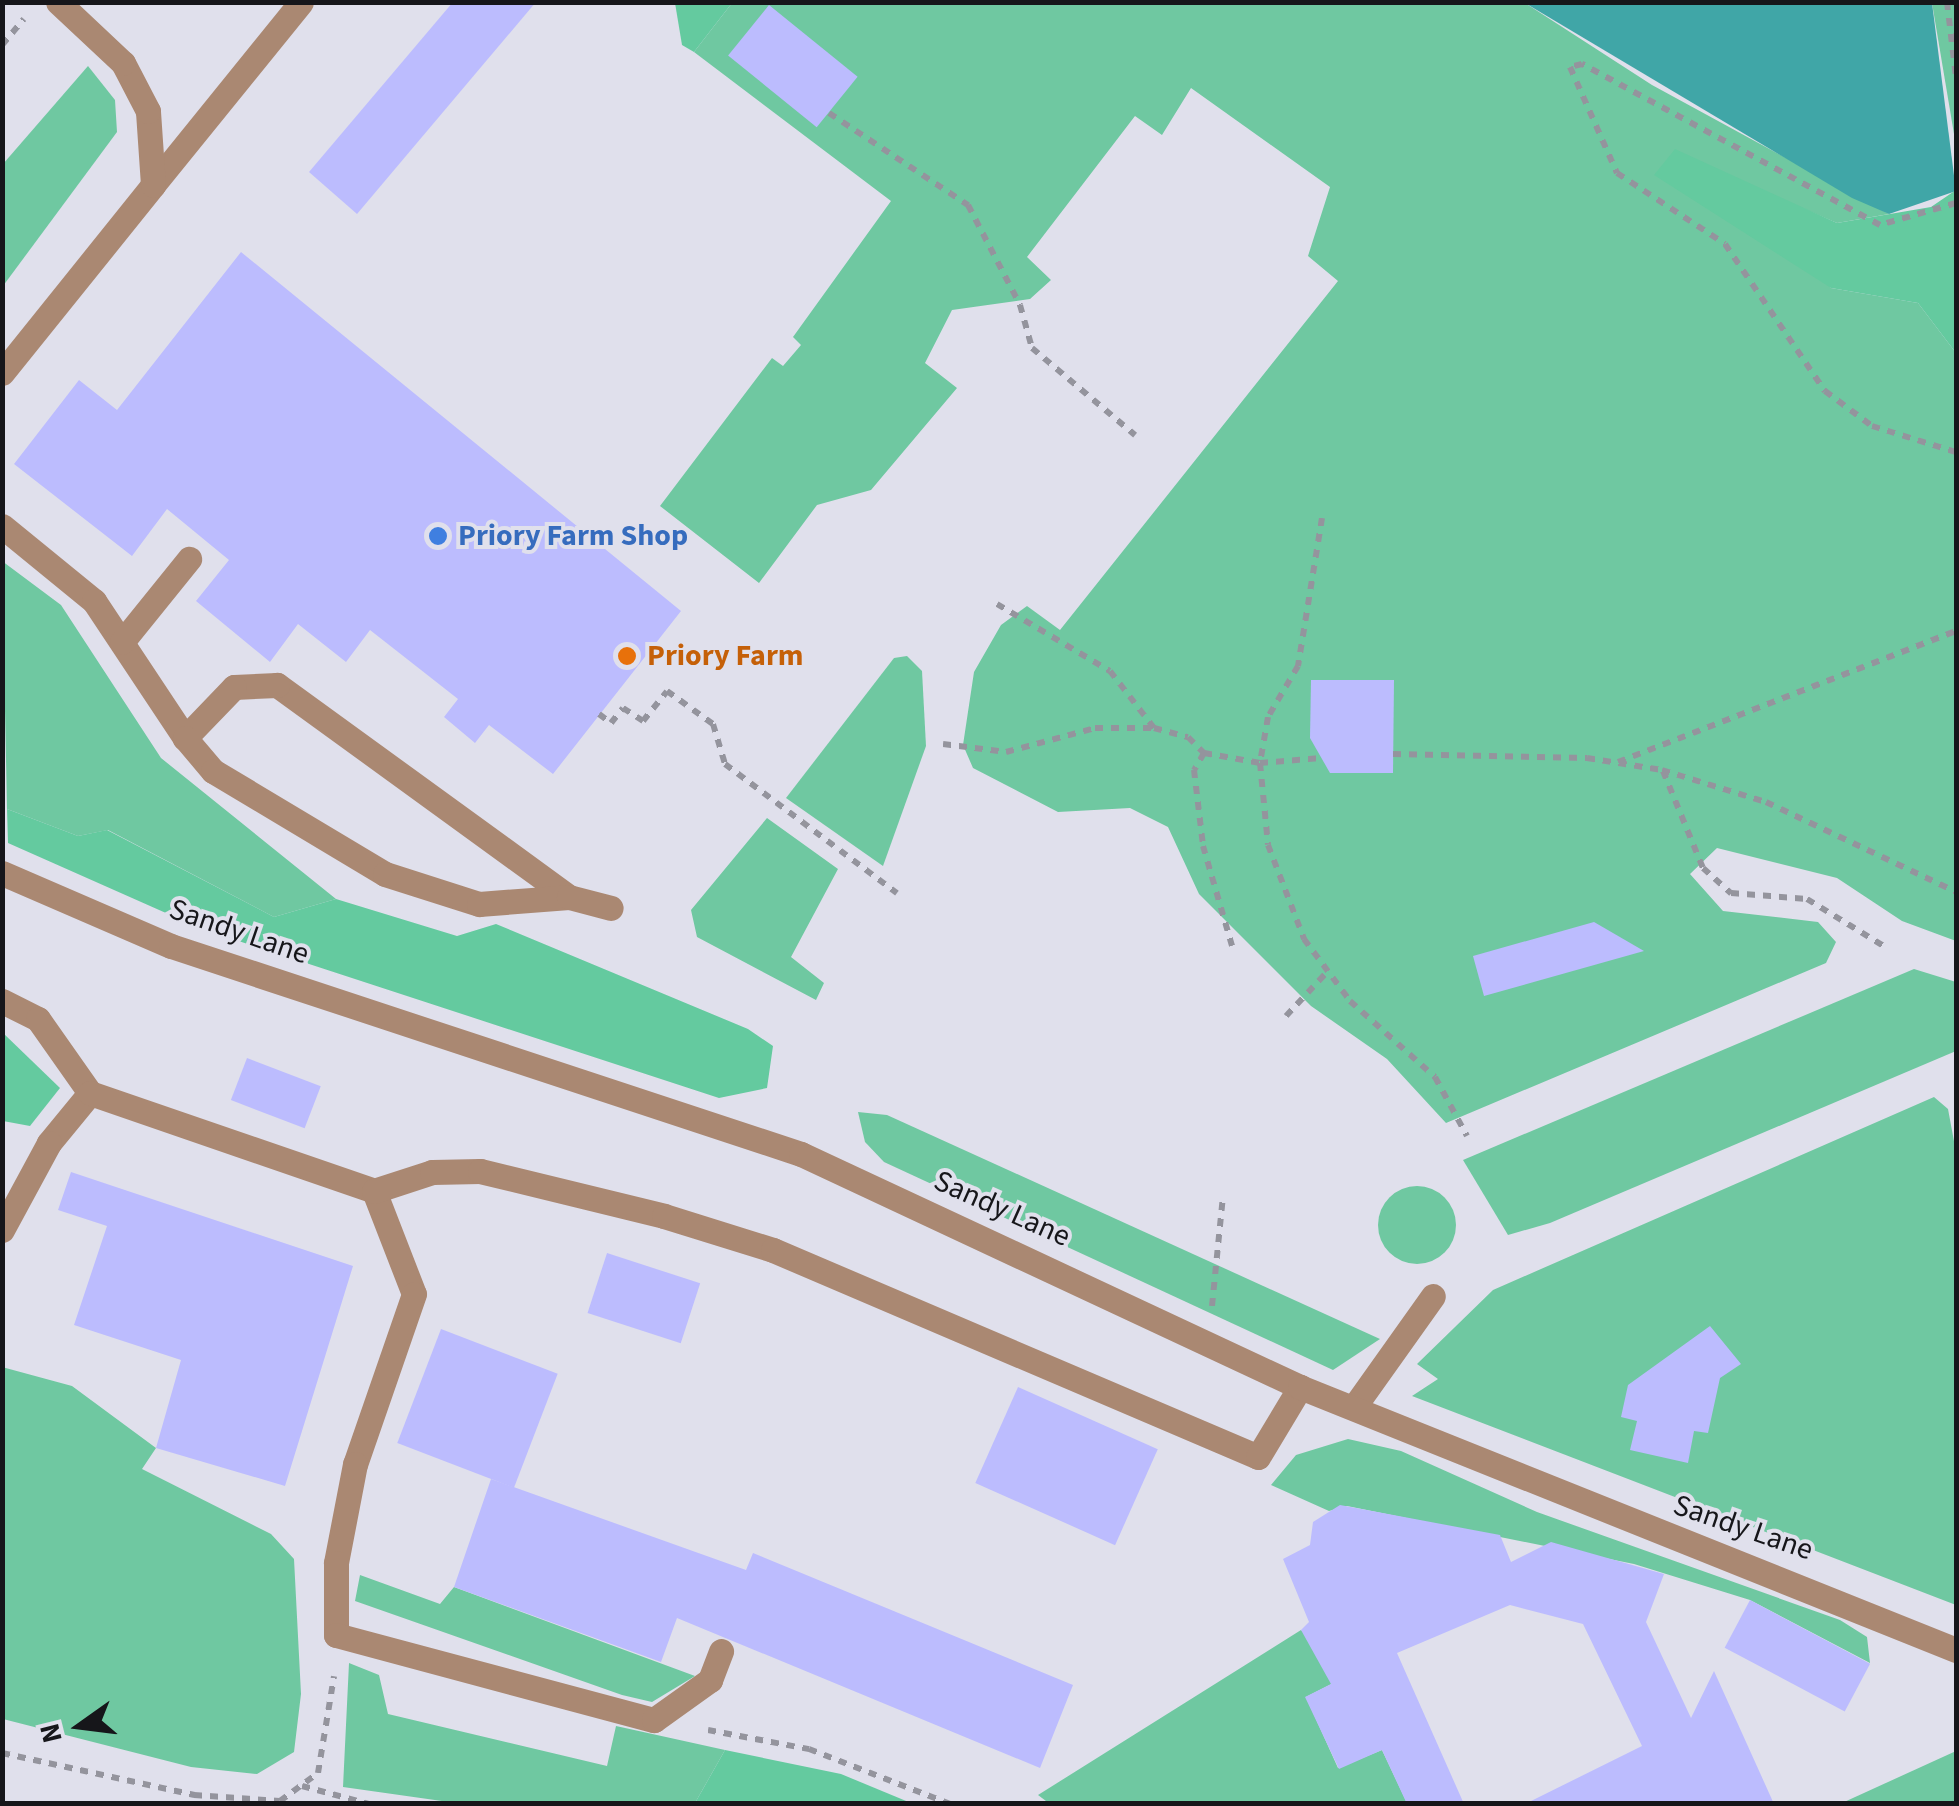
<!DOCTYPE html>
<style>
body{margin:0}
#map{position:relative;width:1959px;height:1806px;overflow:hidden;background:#e0e0ec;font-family:"Source Sans 3",sans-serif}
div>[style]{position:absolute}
.green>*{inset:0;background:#6fc8a1}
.round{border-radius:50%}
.forest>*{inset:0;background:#64ca9f}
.water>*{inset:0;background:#40a6a7}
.building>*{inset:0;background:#bcbcfe;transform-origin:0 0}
.path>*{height:6px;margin-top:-3px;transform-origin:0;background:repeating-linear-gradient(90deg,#94949d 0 8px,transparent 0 16px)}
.service>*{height:25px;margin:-12.5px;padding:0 12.5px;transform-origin:12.5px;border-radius:12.5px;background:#aa8872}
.minor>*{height:25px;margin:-12.5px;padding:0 12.5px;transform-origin:12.5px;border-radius:12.5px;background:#aa8872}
.dots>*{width:28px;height:28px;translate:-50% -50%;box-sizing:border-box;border:5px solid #e0e0ec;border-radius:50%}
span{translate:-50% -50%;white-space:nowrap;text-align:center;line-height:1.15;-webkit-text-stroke:8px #e0e0ec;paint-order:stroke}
.shop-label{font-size:30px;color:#366cbe;font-weight:700}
.left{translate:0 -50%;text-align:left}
.food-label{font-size:30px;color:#c56008;font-weight:700}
.street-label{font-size:30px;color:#16161a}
.frame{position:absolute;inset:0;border:5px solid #16161a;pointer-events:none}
.north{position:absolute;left:30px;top:1676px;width:100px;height:100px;-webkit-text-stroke:8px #e0e0ec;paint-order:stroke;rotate:256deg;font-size:28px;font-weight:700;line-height:40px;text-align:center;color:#16161a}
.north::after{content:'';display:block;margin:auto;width:35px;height:45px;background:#16161a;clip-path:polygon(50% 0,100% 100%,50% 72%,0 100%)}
</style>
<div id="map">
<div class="green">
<div style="clip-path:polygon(732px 3px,1525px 3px,1652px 85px,1889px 214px,1837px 223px,1772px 195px,1831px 288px,1918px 303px,1956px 353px,1956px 941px,1902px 921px,1837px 878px,1717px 848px,1690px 874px,1723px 911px,1818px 922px,1836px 942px,1826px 963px,1446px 1123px,1387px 1059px,1311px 1006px,1199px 894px,1168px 827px,1130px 808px,1058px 812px,973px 768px,963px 745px,974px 672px,1001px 625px,1027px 606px,1060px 630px,1338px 281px,1308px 256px,1330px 187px,1191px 88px,1162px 135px,1135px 116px,1027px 257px,1051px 280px,1030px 299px,952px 310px,925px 363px,957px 388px,871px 490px,817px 505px,759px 583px,660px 506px,772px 358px,783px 366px,801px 345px,793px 337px,891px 201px,694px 52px)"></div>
<div style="clip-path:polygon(1932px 3px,1956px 3px,1956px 146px)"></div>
<div style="clip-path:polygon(88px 66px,115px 100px,117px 132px,3px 286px,3px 164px)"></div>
<div style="clip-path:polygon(2px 561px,61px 605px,161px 758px,336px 899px,274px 917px,108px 830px,78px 836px,7px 809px)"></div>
<div style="clip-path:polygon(907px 656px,922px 671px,926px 746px,883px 866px,786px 798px,894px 658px)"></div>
<div style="clip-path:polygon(767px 818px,838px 869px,791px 957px,824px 983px,816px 1000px,697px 937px,691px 910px)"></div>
<div style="clip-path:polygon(1914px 969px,1956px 982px,1956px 1051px,1550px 1223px,1508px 1235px,1463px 1160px)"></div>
<div style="clip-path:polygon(1934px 1097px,1948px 1109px,1956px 1152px,1956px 1605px,1412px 1396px,1438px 1379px,1417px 1364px,1493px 1290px)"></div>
<div style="clip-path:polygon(858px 1112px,887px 1115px,1380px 1339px,1333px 1370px,884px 1162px,865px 1142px)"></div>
<div class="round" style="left:1378px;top:1186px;width:78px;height:78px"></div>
<div style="clip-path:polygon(2px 1367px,72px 1386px,156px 1448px,142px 1469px,271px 1534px,294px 1559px,301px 1694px,294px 1752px,257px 1774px,191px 1767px,3px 1719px)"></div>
<div style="clip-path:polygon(1348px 1439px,1401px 1451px,1537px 1512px,1840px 1620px,1867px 1637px,1870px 1663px,1750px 1600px,1634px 1564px,1347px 1506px,1329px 1511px,1271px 1485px,1296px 1455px)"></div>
<div style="clip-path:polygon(360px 1575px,440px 1604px,454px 1587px,695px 1676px,652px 1702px,622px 1695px,355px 1601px)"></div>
<div style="clip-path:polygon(1301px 1630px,1349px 1675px,1306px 1697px,1338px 1768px,1382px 1750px,1407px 1803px,1050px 1804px,1038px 1795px)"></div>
<div style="clip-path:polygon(349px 1663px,379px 1675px,388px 1714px,607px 1766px,616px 1726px,725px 1750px,695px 1803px,463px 1804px,343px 1787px)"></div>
<div style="clip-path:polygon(1956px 1751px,1956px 1803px,1842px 1803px)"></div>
</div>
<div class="forest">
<div style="clip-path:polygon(675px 3px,732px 3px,694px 52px,682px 45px)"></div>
<div style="clip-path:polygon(1675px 149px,1837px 223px,1931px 207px,1956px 190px,1956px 353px,1918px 303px,1831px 288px,1654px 175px)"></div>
<div style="clip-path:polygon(7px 809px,78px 836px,107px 830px,274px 917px,336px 899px,457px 936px,496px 924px,748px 1029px,773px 1046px,767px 1088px,719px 1098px,202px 929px,8px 843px)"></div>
<div style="clip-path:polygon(2px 1032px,60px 1088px,30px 1126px,3px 1121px)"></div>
<div style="clip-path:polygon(725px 1750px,841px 1774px,911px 1803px,695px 1803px)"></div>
</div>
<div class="water">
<div style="clip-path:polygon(1525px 3px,1932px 3px,1956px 191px,1889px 214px,1852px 198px)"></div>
</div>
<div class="building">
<div style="clip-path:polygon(453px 2px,536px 2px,357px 214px,309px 172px)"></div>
<div style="left:769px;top:5px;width:114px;height:65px;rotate:39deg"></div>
<div style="clip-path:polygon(241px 252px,681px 611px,553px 774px,489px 725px,475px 743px,444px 717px,458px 699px,370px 630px,346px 662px,298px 624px,270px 662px,196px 601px,229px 560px,167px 509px,132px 556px,14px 464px,79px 380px,117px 410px)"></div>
<div style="clip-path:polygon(1311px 680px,1394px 680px,1393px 773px,1330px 773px,1310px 738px)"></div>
<div style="clip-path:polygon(1594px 922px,1644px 951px,1484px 996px,1473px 956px)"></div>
<div style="left:247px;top:1058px;width:79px;height:45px;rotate:21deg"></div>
<div style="clip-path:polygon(71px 1172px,353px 1266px,285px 1486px,156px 1448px,181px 1360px,74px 1325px,107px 1226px,58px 1210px)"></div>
<div style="left:607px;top:1253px;width:98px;height:63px;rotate:18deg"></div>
<div style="clip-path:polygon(1710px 1326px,1741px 1364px,1720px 1378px,1708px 1433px,1694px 1431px,1688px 1463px,1630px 1450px,1637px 1421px,1621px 1417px,1628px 1385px)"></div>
<div style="left:441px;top:1329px;width:125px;height:122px;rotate:21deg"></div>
<div style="left:1018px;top:1387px;width:153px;height:105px;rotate:24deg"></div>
<div style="clip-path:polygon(491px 1479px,746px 1570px,753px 1553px,1073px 1685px,1040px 1768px,677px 1618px,661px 1662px,454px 1587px)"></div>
<div style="clip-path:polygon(1340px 1505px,1500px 1535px,1511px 1562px,1551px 1542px,1664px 1574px,1646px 1622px,1691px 1718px,1714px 1671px,1774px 1804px,1525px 1804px,1642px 1746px,1583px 1624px,1510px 1605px,1397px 1653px,1464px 1804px,1407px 1804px,1382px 1750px,1339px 1769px,1305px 1697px,1331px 1684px,1301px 1630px,1309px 1622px,1283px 1559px,1310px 1545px,1313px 1522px)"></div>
<div style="left:1750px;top:1600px;width:136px;height:54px;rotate:28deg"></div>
</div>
<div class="path">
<div style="left:1947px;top:2px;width:77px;rotate:83.2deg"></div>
<div style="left:2px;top:45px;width:34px;rotate:-50deg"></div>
<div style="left:829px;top:113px;width:167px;rotate:33.5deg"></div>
<div style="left:968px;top:205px;width:113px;rotate:62.5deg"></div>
<div style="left:1020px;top:305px;width:45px;rotate:74.4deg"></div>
<div style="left:1032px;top:348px;width:135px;rotate:40.2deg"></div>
<div style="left:1956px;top:203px;width:79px;rotate:163.9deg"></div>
<div style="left:1880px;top:225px;width:339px;rotate:-151.6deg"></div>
<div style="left:1582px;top:64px;width:12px;rotate:166deg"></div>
<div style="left:1570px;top:67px;width:116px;rotate:66.1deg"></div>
<div style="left:1617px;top:173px;width:129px;rotate:33.3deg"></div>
<div style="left:1725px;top:244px;width:178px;rotate:55.8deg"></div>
<div style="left:1825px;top:391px;width:59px;rotate:36.7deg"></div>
<div style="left:1872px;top:426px;width:88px;rotate:17.2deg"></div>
<div style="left:1322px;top:518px;width:150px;rotate:99.2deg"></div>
<div style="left:1298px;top:666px;width:59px;rotate:120.5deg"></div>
<div style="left:1268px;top:717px;width:47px;rotate:99.9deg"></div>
<div style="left:1260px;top:763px;width:82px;rotate:84.4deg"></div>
<div style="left:1268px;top:845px;width:101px;rotate:69deg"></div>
<div style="left:1304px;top:939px;width:77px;rotate:53.4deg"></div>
<div style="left:1350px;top:1001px;width:114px;rotate:41.8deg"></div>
<div style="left:1435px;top:1077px;width:67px;rotate:61.5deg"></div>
<div style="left:997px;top:604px;width:131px;rotate:30.7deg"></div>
<div style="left:1110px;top:671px;width:72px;rotate:52.3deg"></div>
<div style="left:1154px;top:728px;width:35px;rotate:15deg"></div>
<div style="left:1188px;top:737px;width:23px;rotate:45deg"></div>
<div style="left:1204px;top:753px;width:57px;rotate:10.1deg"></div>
<div style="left:1260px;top:763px;width:61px;rotate:-4.7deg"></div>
<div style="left:599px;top:714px;width:15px;rotate:37deg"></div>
<div style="left:611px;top:723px;width:19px;rotate:-51deg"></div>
<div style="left:623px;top:708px;width:24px;rotate:33deg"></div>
<div style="left:643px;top:721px;width:38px;rotate:-51deg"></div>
<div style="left:667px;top:691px;width:57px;rotate:35.7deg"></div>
<div style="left:713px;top:724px;width:42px;rotate:73.3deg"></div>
<div style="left:725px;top:764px;width:215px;rotate:36.9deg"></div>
<div style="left:943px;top:744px;width:64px;rotate:7.2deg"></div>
<div style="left:1006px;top:752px;width:92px;rotate:-15.1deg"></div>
<div style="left:1095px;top:728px;width:58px"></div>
<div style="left:1204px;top:753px;width:20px;rotate:120deg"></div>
<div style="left:1194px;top:770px;width:77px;rotate:83.2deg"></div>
<div style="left:1203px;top:846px;width:104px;rotate:73.8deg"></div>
<div style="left:1393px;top:754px;width:194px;rotate:1.2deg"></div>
<div style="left:1587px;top:758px;width:76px;rotate:9.1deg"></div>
<div style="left:1662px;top:770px;width:109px;rotate:17.1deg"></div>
<div style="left:1766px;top:802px;width:210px;rotate:25.3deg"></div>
<div style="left:1618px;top:762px;width:362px;rotate:-21.2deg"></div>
<div style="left:1663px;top:771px;width:105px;rotate:67.6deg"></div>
<div style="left:1703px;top:868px;width:38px;rotate:42deg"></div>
<div style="left:1731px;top:893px;width:76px;rotate:4.5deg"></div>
<div style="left:1807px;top:899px;width:94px;rotate:31.5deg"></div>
<div style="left:1286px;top:1016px;width:62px;rotate:-47deg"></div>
<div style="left:1212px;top:1306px;width:111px;rotate:-84.3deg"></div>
<div style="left:708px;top:1730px;width:103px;rotate:10.7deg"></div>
<div style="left:809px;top:1749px;width:151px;rotate:21.3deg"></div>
<div style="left:2px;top:1753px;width:197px;rotate:12.3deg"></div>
<div style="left:194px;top:1795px;width:86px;rotate:4deg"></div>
<div style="left:280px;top:1801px;width:47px;rotate:-36.4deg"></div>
<div style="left:318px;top:1773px;width:98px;rotate:-80.6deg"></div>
<div style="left:302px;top:1786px;width:69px;rotate:15deg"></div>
</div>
<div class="service">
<div style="left:153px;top:185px;width:235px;rotate:-51deg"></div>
<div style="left:2px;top:373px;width:241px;rotate:-51.2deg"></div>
<div style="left:153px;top:185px;width:74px;rotate:-93.9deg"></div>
<div style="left:148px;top:111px;width:54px;rotate:-117.5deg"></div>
<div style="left:123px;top:63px;width:89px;rotate:-136.8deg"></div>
<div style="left:2px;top:526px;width:119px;rotate:39.2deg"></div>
<div style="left:94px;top:601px;width:164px;rotate:56.4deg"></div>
<div style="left:122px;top:642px;width:107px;rotate:-51.1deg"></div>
<div style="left:569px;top:897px;width:361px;rotate:-144deg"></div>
<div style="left:277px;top:685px;width:43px;rotate:177.3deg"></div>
<div style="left:234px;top:687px;width:71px;rotate:133.9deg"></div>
<div style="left:185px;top:738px;width:43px;rotate:49.7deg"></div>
<div style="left:213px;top:771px;width:200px;rotate:30.9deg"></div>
<div style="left:385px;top:874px;width:99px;rotate:17.7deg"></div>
<div style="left:479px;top:904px;width:90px;rotate:-4.4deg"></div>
<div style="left:569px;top:897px;width:43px;rotate:14.7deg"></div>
<div style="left:2px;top:1001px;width:40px;rotate:26.6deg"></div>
<div style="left:38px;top:1019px;width:90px;rotate:54.9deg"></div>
<div style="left:90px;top:1093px;width:65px;rotate:129.4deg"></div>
<div style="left:49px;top:1143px;width:99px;rotate:118.4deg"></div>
<div style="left:90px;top:1093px;width:300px;rotate:19deg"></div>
<div style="left:374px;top:1191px;width:110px;rotate:68.8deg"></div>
<div style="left:414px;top:1294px;width:180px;rotate:109.1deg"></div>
<div style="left:355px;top:1464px;width:101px;rotate:100.9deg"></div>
<div style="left:336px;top:1563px;width:72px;rotate:90deg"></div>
<div style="left:336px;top:1635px;width:329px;rotate:15deg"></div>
<div style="left:654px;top:1720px;width:69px;rotate:-35.5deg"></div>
<div style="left:710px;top:1680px;width:31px;rotate:-69deg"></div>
<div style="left:374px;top:1191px;width:61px;rotate:-18.1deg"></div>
<div style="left:432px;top:1172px;width:48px;rotate:-1.2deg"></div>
<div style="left:480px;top:1171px;width:189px;rotate:13.7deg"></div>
<div style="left:664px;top:1216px;width:114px;rotate:17.3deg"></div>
<div style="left:773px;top:1250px;width:527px;rotate:23.11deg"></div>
<div style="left:1258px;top:1457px;width:82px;rotate:-59deg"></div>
<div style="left:1354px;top:1407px;width:136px;rotate:-54.6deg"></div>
</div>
<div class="minor">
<div style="left:2px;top:873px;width:184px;rotate:23.4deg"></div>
<div style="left:171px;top:946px;width:663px;rotate:18.27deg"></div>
<div style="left:801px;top:1154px;width:551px;rotate:25.03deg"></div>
<div style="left:1300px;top:1387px;width:707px;rotate:21.85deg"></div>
</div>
<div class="dots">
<div style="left:438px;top:536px;background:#3f7fe0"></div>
<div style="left:627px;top:656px;background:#e8710a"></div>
</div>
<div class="shop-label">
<span class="left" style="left:458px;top:536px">Priory Farm Shop</span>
</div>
<div class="food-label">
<span class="left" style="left:647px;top:656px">Priory Farm</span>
</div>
<div class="street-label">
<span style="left:239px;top:932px;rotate:19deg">Sandy Lane</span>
<span style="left:1002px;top:1209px;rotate:24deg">Sandy Lane</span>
<span style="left:1743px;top:1528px;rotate:19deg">Sandy Lane</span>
</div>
<div class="frame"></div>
<div class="north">N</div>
</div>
